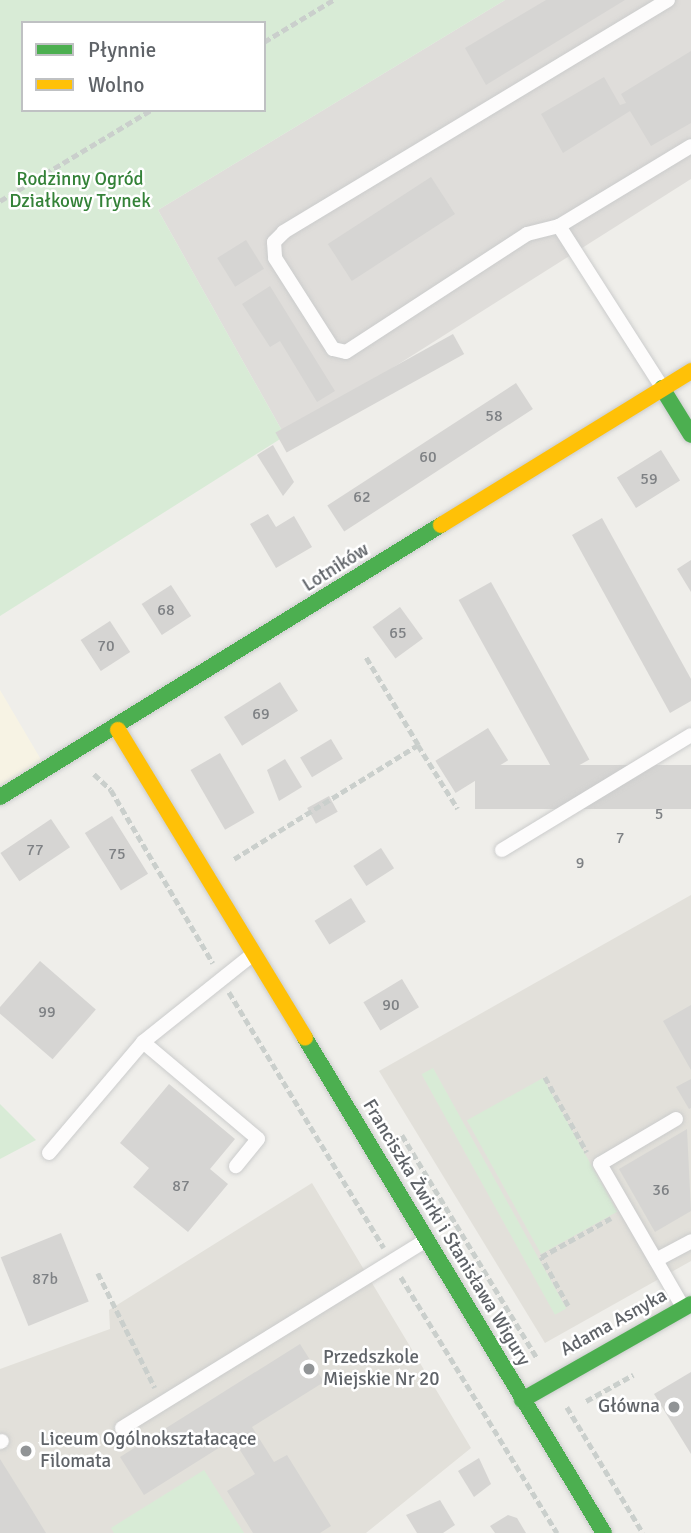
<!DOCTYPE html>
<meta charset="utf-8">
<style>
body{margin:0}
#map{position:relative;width:691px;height:1533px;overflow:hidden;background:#efeeea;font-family:Signika,sans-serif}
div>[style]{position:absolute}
.commercial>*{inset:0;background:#f7f3e4}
.industrial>*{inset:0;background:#dfddda}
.education>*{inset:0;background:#e2e0da}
.green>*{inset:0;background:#d8ebd6;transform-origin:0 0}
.building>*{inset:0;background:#d6d5d3;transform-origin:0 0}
.path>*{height:4.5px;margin-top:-2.25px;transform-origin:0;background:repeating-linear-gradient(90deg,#cacfcc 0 7px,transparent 0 10.5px)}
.roads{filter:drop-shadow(0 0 2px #cbcccc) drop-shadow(0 0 2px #cbcccc)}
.lane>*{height:14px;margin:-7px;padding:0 7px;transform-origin:7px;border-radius:7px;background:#fdfcfc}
.fast>*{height:16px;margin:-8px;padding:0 8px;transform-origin:8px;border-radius:8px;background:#4caf50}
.slow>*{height:16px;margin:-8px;padding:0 8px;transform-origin:8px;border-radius:8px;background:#ffc107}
.dots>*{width:19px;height:19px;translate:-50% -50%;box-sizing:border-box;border:4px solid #fff;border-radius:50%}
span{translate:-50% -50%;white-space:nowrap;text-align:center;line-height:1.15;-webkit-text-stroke:5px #fff;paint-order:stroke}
.number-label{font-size:16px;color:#7e8184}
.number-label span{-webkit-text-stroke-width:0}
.park-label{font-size:19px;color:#348238}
.street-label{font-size:19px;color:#5f6368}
.poi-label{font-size:19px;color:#5f6368}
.left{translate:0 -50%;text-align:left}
.right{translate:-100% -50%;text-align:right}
.legend{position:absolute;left:21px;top:21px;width:245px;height:91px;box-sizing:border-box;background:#fff;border:2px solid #bfc1c3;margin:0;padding:9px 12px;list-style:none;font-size:21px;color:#5f6368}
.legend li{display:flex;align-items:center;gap:14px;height:35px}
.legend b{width:35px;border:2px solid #bfc1c3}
</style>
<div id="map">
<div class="commercial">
<div style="clip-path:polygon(0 690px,43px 763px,0 787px)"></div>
</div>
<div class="industrial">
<div style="clip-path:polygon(505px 0,691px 0,691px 179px,285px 436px,158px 210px)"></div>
</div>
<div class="education">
<div style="clip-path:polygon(691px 895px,691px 1261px,545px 1343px,379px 1071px)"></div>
<div style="clip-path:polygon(312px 1183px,471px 1448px,366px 1533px,0 1533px,0 1369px,110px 1329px,109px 1310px)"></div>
</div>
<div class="green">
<div style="clip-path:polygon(evenodd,0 0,505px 0,158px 210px,285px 436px,0 616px,0 0,23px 23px,264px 23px,264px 110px,23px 110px,23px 23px)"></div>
<div style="left:433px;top:1068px;width:275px;height:13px;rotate:61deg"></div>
<div style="left:543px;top:1078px;width:153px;height:87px;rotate:61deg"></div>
<div style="clip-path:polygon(0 1104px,36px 1140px,0 1159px)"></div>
<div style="clip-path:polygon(204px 1470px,244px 1533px,114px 1533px,111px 1528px)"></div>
</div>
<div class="building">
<div style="clip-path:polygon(546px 0,625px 0,486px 85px,465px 48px)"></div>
<div style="clip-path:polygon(691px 51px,691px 123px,651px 146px,630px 111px,563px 153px,541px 114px,604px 77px,620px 105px,626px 103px,621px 94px)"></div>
<div style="left:431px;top:177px;width:44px;height:123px;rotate:57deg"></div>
<div style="left:246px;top:240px;width:34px;height:34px;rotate:58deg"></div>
<div style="clip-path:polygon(270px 286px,335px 391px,317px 402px,280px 341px,270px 347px,242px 304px)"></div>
<div style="left:453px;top:334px;width:23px;height:203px;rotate:61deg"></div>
<div style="left:516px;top:383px;width:31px;height:225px;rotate:57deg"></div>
<div style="clip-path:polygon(273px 445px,294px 482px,283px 496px,257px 455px)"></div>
<div style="left:661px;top:450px;width:36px;height:52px;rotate:58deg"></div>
<div style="clip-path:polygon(268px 514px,276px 527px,294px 516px,312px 547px,276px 568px,250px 524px)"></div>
<div style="clip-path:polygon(602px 518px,691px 679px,691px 701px,670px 713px,572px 535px)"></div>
<div style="clip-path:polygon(691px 560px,691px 592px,677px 569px)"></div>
<div style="left:491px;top:582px;width:203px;height:37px;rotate:61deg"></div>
<div style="left:171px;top:585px;width:37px;height:35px;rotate:57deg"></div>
<div style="left:400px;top:607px;width:39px;height:34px;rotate:54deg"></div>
<div style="left:110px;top:621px;width:37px;height:35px;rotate:57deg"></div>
<div style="left:280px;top:682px;width:34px;height:66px;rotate:58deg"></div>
<div style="left:488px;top:728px;width:38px;height:62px;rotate:58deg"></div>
<div style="left:331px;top:739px;width:23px;height:36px;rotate:59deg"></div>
<div style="left:220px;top:753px;width:69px;height:34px;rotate:60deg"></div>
<div style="clip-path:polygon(285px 759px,302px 787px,279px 801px,267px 770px)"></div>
<div style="left:691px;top:765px;width:44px;height:216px;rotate:90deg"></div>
<div style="left:329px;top:796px;width:18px;height:25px;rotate:61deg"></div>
<div style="left:112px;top:816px;width:68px;height:32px;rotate:58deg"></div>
<div style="left:51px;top:819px;width:34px;height:61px;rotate:56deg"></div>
<div style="left:381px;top:848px;width:24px;height:33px;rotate:57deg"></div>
<div style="left:351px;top:898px;width:28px;height:43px;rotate:58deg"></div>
<div style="left:40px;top:961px;width:74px;height:66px;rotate:41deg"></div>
<div style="left:402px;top:979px;width:33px;height:45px;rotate:59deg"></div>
<div style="clip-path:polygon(691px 1005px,691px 1070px,663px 1021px)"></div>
<div style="clip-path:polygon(691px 1079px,691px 1108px,689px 1109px,676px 1087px)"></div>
<div style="clip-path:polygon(169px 1084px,235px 1139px,210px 1169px,228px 1184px,188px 1232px,133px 1187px,149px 1168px,120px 1143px)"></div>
<div style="clip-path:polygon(687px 1129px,691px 1211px,655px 1232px,619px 1169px)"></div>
<div style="left:61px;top:1233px;width:74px;height:65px;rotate:68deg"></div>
<div style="clip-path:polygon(300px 1344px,324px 1382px,252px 1427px,274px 1462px,287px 1455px,331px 1526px,320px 1533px,253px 1533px,227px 1491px,255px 1474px,233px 1439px,144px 1495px,120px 1457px)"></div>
<div style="clip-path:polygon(691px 1372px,691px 1454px,654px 1394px)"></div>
<div style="clip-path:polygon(479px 1458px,491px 1484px,474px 1497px,458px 1471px)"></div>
<div style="clip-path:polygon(0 1459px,32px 1510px,46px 1533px,0 1533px)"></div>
<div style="clip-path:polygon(440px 1500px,455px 1525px,443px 1533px,417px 1533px,406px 1515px)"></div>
<div style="clip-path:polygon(508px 1515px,517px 1518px,526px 1533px,495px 1533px,490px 1526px)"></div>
</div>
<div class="path">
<div style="left:264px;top:42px;width:81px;rotate:-31.3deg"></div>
<div style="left:0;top:201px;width:176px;rotate:-31.1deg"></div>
<div style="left:418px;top:745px;width:75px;rotate:58deg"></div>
<div style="left:94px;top:774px;width:23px;rotate:43deg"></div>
<div style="left:111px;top:790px;width:201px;rotate:59.5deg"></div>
<div style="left:234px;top:859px;width:216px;rotate:-31.8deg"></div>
<div style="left:418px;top:745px;width:104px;rotate:-120.8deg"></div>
<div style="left:229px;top:992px;width:299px;rotate:58.8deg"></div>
<div style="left:545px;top:1077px;width:86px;rotate:60.8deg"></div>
<div style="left:402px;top:1135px;width:261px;rotate:58.8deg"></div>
<div style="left:98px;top:1273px;width:128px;rotate:63.6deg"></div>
<div style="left:401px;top:1277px;width:300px;rotate:58.6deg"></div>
<div style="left:568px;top:1306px;width:56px;rotate:-118.9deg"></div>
<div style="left:541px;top:1257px;width:80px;rotate:-29.1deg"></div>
<div style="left:586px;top:1401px;width:54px;rotate:-29deg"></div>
<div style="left:567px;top:1407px;width:147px;rotate:58.9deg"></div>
</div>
<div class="roads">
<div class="lane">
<div style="left:668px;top:0;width:449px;rotate:148.9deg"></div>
<div style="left:284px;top:232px;width:14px;rotate:135deg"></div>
<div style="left:274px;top:242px;width:16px;rotate:86deg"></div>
<div style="left:275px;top:258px;width:108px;rotate:57.5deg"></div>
<div style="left:333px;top:349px;width:13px;rotate:13deg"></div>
<div style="left:346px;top:352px;width:216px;rotate:-33.1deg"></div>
<div style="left:527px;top:234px;width:33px;rotate:-14deg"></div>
<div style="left:559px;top:226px;width:154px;rotate:-31.2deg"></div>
<div style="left:559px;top:226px;width:191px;rotate:57.4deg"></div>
<div style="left:502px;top:850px;width:221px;rotate:-31.3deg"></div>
<div style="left:143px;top:1042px;width:150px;rotate:40.1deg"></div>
<div style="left:258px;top:1139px;width:35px;rotate:129deg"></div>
<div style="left:676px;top:1119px;width:88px;rotate:149.4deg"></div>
<div style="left:600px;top:1164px;width:165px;rotate:59.9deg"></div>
<div style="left:49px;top:1153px;width:145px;rotate:-49.7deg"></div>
<div style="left:143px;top:1042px;width:139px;rotate:-38.6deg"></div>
<div style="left:656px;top:1260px;width:40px;rotate:-28deg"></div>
<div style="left:122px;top:1428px;width:356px;rotate:-31.7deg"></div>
<div style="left:0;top:1442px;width:2px;rotate:-27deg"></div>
</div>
<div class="fast">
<div style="left:662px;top:388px;width:55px;rotate:58.3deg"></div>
<div style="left:0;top:797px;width:518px;rotate:-31.67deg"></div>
<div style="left:305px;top:1038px;width:578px;rotate:58.87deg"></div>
<div style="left:522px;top:1400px;width:194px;rotate:-29.6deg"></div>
</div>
<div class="slow">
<div style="left:441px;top:525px;width:294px;rotate:-31.6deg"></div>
<div style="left:118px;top:730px;width:360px;rotate:58.7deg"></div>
</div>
</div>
<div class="dots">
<div style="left:309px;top:1369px;background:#919496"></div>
<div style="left:674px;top:1407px;background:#919496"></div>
<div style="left:26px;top:1451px;background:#919496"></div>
</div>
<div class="number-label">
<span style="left:494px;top:416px">58</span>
<span style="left:428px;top:457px">60</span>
<span style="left:649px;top:479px">59</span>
<span style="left:362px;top:497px">62</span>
<span style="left:166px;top:610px">68</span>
<span style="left:398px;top:633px">65</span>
<span style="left:106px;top:646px">70</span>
<span style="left:261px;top:714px">69</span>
<span style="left:659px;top:814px">5</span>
<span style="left:620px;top:838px">7</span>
<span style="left:35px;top:850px">77</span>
<span style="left:117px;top:854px">75</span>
<span style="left:580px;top:863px">9</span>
<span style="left:391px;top:1005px">90</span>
<span style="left:47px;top:1012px">99</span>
<span style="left:181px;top:1186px">87</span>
<span style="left:661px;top:1190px">36</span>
<span style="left:45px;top:1279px">87b</span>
</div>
<div class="park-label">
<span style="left:80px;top:191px">Rodzinny Ogród<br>Działkowy Trynek</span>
</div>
<div class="street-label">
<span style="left:336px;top:568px;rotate:-32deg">Lotników</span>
<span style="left:446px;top:1233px;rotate:59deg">Franciszka Żwirki i Stanisława Wigury</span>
<span style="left:614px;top:1323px;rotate:-29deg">Adama Asnyka</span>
</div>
<div class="poi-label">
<span class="left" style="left:323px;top:1369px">Przedszkole<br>Miejskie Nr 20</span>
<span class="right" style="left:660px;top:1407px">Główna</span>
<span class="left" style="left:40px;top:1451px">Liceum Ogólnokształacące<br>Filomata</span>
</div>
<ul class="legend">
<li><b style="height:9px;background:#4caf50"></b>Płynnie</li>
<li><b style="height:9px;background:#ffc107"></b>Wolno</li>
</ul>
</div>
